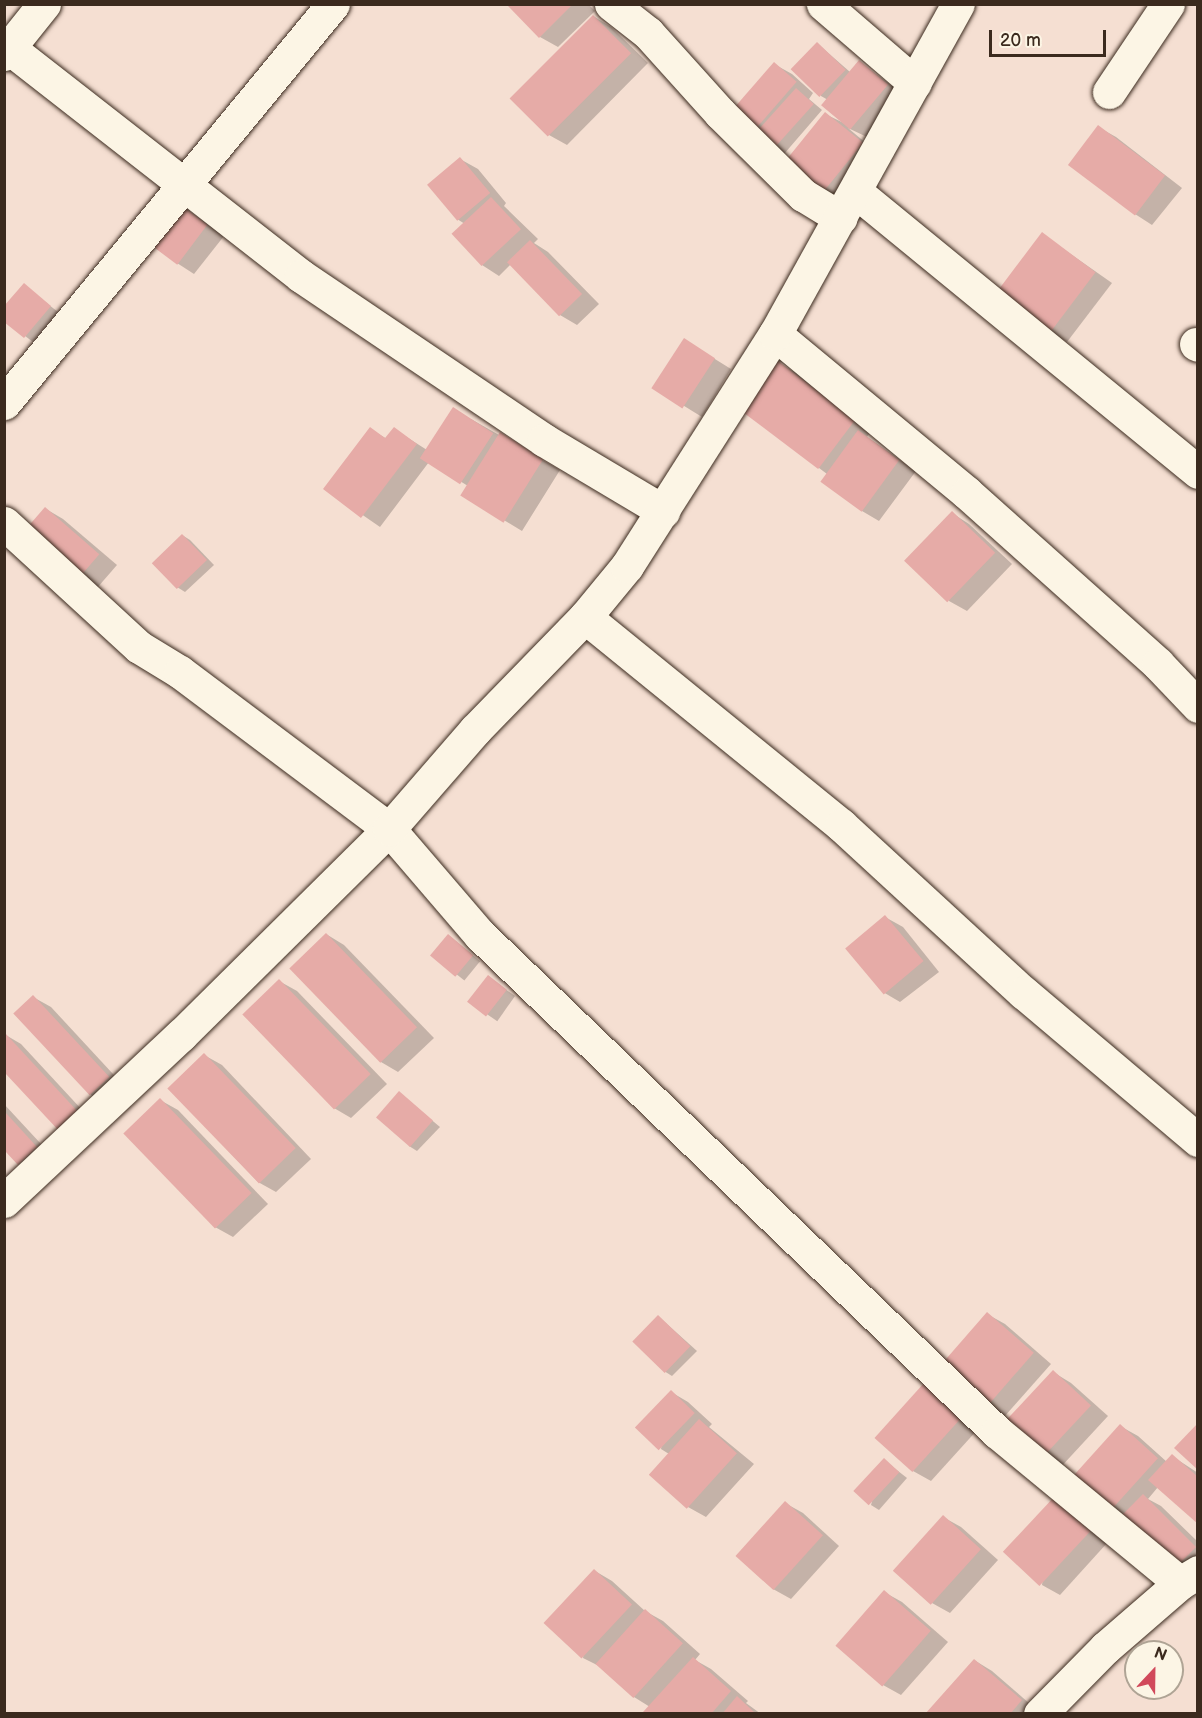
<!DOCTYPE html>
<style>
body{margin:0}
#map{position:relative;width:1202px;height:1718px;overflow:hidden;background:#f5dfd2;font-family:"Balsamiq Sans",sans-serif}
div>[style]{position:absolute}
.shadow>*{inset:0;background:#0003;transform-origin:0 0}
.building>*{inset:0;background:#e6aba7;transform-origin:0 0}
.roads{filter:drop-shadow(0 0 2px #3b2a1e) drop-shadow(0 0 2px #3b2a1e)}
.street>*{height:33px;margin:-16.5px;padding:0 16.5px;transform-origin:16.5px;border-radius:16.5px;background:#fcf5e5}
span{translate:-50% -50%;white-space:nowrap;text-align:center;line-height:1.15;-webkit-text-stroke:5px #fcf5e5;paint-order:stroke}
.frame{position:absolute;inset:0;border:6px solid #3b2a1e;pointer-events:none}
.north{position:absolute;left:1124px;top:1640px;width:60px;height:60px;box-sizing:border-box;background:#fcf5e5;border:2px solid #afa495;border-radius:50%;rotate:22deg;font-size:16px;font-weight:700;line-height:24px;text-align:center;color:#3b2a1e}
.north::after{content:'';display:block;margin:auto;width:21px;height:27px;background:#d1495b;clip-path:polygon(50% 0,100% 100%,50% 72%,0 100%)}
.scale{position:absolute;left:989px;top:30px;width:117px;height:27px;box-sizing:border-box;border:3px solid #3b2a1e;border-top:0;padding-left:8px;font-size:18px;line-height:21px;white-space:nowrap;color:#3b2a1e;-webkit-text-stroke:4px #fcf5e5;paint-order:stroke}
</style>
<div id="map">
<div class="shadow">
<div style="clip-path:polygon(508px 4px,588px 4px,595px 11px,558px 47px,540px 37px)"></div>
<div style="clip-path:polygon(593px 16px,611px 27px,648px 63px,567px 145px,549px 135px,512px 99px)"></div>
<div style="clip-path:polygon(818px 44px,850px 72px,859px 62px,905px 95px,869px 138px,848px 128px,879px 154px,836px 207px,818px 197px,825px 114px,846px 124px,828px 100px,821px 96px)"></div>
<div style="clip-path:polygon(774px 64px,792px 74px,813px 93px,809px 99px,822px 110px,778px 161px,751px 133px)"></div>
<div style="clip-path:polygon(1098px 127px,1116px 137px,1182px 188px,1152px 225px,1135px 214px)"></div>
<div style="clip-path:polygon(460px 159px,478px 169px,506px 203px,504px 206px,538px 239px,534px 243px,548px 252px,599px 304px,577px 325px,560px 315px,511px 264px,499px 276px,482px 265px,465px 224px,457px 219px)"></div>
<div style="clip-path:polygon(178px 203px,224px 236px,194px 274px,177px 263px)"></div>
<div style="clip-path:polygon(1042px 234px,1112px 283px,1067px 342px,1050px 332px)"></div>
<div style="clip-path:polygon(24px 285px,58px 312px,33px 342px,4px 320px)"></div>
<div style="clip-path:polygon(702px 351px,731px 369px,702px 417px,655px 388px)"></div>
<div style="clip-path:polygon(779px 363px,796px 373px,871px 431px,867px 437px,916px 471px,879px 521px,862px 511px,827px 474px,742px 410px)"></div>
<div style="clip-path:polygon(471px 419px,560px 470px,522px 531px,462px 495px,468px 486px,429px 462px,380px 527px,325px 489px,370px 429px,387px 439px,394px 429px,427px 450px)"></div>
<div style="clip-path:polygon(46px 509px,63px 519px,117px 565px,97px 588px,80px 578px)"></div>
<div style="clip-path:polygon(952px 513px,969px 524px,1012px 564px,967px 611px,949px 601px)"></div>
<div style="clip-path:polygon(182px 535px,190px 540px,214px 565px,185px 592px,177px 587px)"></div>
<div style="clip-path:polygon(885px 917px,903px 927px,939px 972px,900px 1002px,883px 992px)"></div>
<div style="clip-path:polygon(326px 934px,344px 945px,434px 1038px,398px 1072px,381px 1062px)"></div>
<div style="left:449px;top:936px;width:40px;height:25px;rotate:39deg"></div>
<div style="left:488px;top:977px;width:33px;height:31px;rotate:35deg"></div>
<div style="clip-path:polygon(279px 981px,297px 991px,387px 1084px,351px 1118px,334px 1108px)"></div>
<div style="clip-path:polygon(33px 997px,51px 1007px,126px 1088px,108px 1105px,91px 1095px)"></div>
<div style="clip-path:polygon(4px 1034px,21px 1044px,96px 1125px,61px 1131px,4px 1071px)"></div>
<div style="clip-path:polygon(204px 1055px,222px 1065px,311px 1159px,276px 1192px,258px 1182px,169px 1088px)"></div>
<div style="clip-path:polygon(399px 1093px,440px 1127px,417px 1151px,409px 1146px)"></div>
<div style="clip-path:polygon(160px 1100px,178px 1110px,268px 1204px,233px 1237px,215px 1227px,125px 1133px)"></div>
<div style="clip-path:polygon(4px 1104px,54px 1158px,36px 1174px,18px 1164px,4px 1149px)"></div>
<div style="clip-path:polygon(987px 1314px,1005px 1324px,1051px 1364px,1004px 1417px,986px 1407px)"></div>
<div style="clip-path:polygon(658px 1316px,697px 1351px,672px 1376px,664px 1371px)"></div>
<div style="clip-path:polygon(1053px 1372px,1071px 1383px,1108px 1416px,1059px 1469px,1042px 1459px)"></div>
<div style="clip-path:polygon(925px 1385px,979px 1428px,931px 1481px,913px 1471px)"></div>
<div style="clip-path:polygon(671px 1392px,688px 1402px,712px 1424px,709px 1427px,754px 1464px,706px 1517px,688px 1507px,651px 1474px,669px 1454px,661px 1449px)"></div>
<div style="clip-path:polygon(1120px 1426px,1138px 1436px,1167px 1462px,1172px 1456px,1198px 1473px,1198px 1522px,1158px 1487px,1148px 1499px,1161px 1506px,1198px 1542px,1198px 1573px,1193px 1578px,1109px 1512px)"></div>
<div style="clip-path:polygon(884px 1460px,907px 1478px,879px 1510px,871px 1505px)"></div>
<div style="clip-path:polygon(1054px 1499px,1108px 1542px,1060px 1595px,1042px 1585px)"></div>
<div style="clip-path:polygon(785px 1503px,803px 1513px,839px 1546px,791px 1599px,773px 1589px,737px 1556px)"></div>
<div style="clip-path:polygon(943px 1517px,961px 1527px,998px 1560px,950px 1613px,932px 1603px)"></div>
<div style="clip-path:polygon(595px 1571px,612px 1581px,645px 1611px,663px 1621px,700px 1654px,695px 1660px,711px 1669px,748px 1701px,746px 1703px,761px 1714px,647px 1714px,650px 1707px,634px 1697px,601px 1667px,583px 1658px)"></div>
<div style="clip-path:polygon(884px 1592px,902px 1602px,948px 1642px,901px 1695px,883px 1685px,837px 1645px)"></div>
<div style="clip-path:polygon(974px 1660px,992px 1671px,1038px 1711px,1036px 1714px,927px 1713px)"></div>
</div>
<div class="building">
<div style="clip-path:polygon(506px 4px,573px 4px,539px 38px)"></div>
<div style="left:593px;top:15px;width:54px;height:118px;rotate:45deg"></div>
<div style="left:817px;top:42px;width:40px;height:38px;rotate:44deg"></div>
<div style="left:859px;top:60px;width:38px;height:59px;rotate:40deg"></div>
<div style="left:774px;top:62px;width:30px;height:69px;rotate:41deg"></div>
<div style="left:796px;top:88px;width:24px;height:71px;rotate:42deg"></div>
<div style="left:825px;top:112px;width:49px;height:72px;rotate:39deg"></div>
<div style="left:1098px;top:125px;width:84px;height:50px;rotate:37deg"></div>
<div style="left:460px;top:157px;width:47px;height:43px;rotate:50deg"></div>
<div style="left:491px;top:197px;width:44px;height:54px;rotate:47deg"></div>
<div style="left:177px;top:202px;width:38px;height:50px;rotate:37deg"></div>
<div style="left:1042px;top:232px;width:67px;height:77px;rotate:37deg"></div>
<div style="left:530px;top:240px;width:75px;height:32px;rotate:46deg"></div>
<div style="clip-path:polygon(24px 283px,51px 306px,24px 338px,4px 322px,4px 306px)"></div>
<div style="left:684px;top:338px;width:37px;height:60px;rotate:33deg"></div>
<div style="left:778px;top:361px;width:97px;height:62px;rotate:37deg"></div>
<div style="left:453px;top:407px;width:48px;height:61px;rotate:33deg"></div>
<div style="clip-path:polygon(370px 427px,385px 438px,394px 427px,417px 444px,361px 518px,323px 489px)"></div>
<div style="left:858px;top:430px;width:51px;height:64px;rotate:36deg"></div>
<div style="left:500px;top:432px;width:51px;height:75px;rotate:32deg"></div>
<div style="left:45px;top:507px;width:72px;height:32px;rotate:41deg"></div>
<div style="left:952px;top:511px;width:60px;height:69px;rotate:44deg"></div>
<div style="left:182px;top:534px;width:36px;height:42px;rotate:46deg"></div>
<div style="left:885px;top:915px;width:60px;height:52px;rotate:50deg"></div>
<div style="left:326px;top:933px;width:131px;height:51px;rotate:46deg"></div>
<div style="left:448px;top:934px;width:33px;height:28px;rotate:40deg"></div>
<div style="left:488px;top:975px;width:24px;height:34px;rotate:38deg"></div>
<div style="left:279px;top:979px;width:132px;height:51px;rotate:46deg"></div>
<div style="left:33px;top:995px;width:112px;height:27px;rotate:47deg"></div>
<div style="clip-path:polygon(5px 1033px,80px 1114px,60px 1132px,5px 1073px)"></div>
<div style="left:204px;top:1053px;width:132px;height:51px;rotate:46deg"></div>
<div style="left:399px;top:1091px;width:45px;height:35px;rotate:41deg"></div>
<div style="left:160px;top:1098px;width:132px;height:51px;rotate:46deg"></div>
<div style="clip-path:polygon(5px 1112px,37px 1147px,18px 1165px,5px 1151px)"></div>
<div style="left:987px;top:1312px;width:62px;height:73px;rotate:41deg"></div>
<div style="left:658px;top:1315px;width:45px;height:37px;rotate:44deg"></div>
<div style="left:1053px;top:1370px;width:52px;height:75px;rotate:43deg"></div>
<div style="left:924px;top:1383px;width:51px;height:74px;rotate:42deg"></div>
<div style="left:671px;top:1390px;width:33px;height:52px;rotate:44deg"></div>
<div style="left:699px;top:1419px;width:51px;height:75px;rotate:42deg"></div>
<div style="clip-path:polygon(1198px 1423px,1198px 1470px,1174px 1448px)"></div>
<div style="left:1120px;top:1424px;width:51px;height:75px;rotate:42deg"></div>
<div style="clip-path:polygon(1172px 1454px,1198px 1477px,1198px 1524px,1148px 1480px)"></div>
<div style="left:884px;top:1458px;width:21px;height:45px;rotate:43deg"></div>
<div style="left:1143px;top:1494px;width:75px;height:31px;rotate:45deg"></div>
<div style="left:1054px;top:1497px;width:50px;height:75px;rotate:43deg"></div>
<div style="left:785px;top:1501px;width:51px;height:74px;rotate:42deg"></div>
<div style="left:943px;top:1515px;width:51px;height:75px;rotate:42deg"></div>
<div style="left:594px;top:1569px;width:52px;height:74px;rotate:43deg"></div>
<div style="left:884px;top:1590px;width:62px;height:74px;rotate:41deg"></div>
<div style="left:645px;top:1609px;width:51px;height:74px;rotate:42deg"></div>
<div style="clip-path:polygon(693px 1657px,731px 1691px,711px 1714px,643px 1712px)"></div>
<div style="clip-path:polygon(974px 1659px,1022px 1700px,1010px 1714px,925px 1714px)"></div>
<div style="clip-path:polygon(737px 1696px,756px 1714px,722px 1714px)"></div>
</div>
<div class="roads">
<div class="street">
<div style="left:611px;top:4px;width:47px;rotate:38.1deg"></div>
<div style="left:648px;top:33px;width:108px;rotate:48deg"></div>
<div style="left:720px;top:113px;width:117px;rotate:44.7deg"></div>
<div style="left:803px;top:195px;width:44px;rotate:31.2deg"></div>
<div style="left:823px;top:4px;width:121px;rotate:40.7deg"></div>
<div style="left:4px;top:44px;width:377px;rotate:38deg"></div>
<div style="left:301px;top:276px;width:293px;rotate:34deg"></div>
<div style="left:544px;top:440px;width:139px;rotate:30.8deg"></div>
<div style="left:4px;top:54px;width:64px;rotate:-51.3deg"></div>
<div style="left:1109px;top:92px;width:106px;rotate:-56.2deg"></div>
<div style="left:856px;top:192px;width:442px;rotate:39.3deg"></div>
<div style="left:775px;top:334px;width:249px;rotate:39.6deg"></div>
<div style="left:967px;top:493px;width:256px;rotate:41.8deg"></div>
<div style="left:1158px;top:664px;width:58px;rotate:46.4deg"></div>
<div style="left:1196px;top:344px;width:2px;rotate:27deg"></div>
<div style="left:4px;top:403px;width:517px;rotate:-50.49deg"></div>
<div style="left:4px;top:523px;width:183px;rotate:42.6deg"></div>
<div style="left:139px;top:647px;width:48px;rotate:31.4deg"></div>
<div style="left:180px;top:672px;width:261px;rotate:36.9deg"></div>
<div style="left:389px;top:829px;width:140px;rotate:49.4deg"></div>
<div style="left:480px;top:935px;width:717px;rotate:43.87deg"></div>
<div style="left:997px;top:1432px;width:237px;rotate:39.5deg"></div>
<div style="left:585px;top:617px;width:330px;rotate:39.1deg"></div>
<div style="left:841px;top:825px;width:248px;rotate:42.6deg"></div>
<div style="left:1024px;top:993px;width:228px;rotate:40.2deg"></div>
<div style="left:4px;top:1201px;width:243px;rotate:-43.2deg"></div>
<div style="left:181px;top:1035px;width:293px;rotate:-44.7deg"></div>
<div style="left:389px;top:829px;width:131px;rotate:-49deg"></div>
<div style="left:475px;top:730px;width:158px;rotate:-45.8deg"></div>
<div style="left:585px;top:617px;width:66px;rotate:-50.5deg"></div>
<div style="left:627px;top:566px;width:275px;rotate:-57.5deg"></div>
<div style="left:775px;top:334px;width:377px;rotate:-61deg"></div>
<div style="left:1040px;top:1714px;width:93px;rotate:-45.4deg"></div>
<div style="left:1105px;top:1648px;width:99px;rotate:-40.9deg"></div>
<div style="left:1180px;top:1583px;width:21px;rotate:-31deg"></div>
</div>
</div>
<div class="frame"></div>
<div class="north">N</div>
<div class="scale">20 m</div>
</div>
